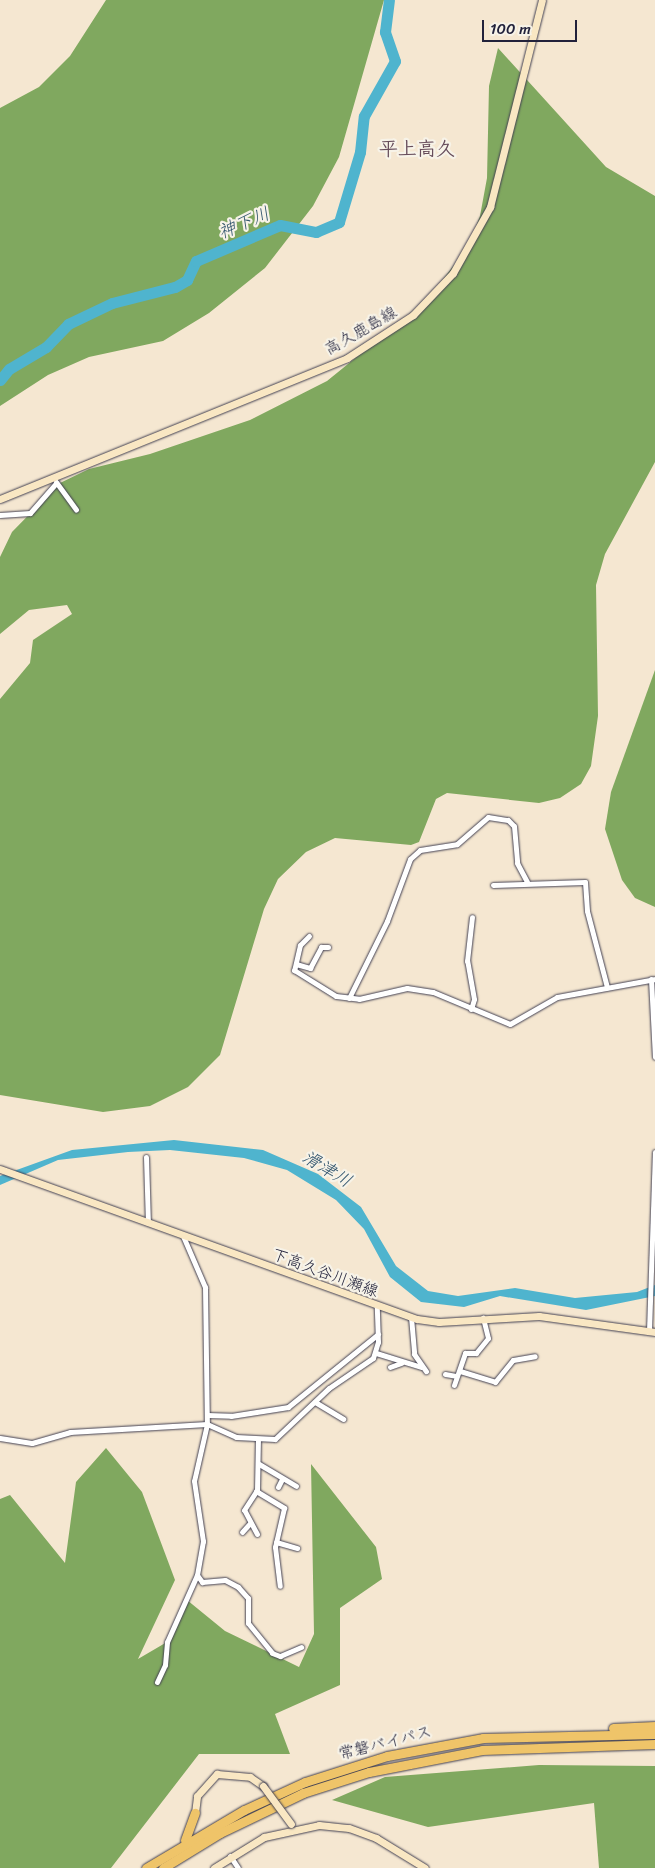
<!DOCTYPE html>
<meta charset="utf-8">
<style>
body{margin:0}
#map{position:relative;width:655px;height:1868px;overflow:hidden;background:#f5e7d1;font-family:Sriracha,"Klee One",sans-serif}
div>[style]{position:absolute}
.forest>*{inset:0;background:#80a85f}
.water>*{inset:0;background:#4fb4ce}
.river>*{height:11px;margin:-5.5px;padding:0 5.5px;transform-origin:5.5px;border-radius:5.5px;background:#4fb4ce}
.roads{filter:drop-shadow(0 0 1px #424052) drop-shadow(0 0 1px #424052)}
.street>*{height:5px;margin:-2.5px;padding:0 2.5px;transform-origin:2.5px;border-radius:2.5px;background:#fff}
.secondary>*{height:7px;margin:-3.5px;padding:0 3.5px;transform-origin:3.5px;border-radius:3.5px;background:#f9e7c3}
.highway>*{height:9px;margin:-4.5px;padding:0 4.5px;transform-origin:4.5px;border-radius:4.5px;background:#efc469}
.bridges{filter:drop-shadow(0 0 1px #424052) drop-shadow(0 0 1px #424052)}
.secondary-bridge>*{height:7px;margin:-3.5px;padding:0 3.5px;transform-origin:3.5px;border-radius:3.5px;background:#f9e7c3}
span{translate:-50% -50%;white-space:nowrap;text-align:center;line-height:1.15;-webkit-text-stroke:4.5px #f7f3e8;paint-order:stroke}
.street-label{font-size:16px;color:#22223b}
.water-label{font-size:18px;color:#32556e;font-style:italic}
.quarter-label{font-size:19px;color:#674d5b;font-weight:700}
.scale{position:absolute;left:482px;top:20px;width:95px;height:22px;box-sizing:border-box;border:2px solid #22223b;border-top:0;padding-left:6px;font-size:15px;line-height:18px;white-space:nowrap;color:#22223b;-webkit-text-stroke:4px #f7f3e8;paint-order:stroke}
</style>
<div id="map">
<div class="forest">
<div style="clip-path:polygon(106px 0,384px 0,339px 157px,313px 206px,265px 268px,209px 313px,163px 341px,89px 357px,48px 375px,0 406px,0 108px,39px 87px,70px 56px)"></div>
<div style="clip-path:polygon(498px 48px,606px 167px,655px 196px,655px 462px,605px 554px,596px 585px,598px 716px,591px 766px,581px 784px,560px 798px,539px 803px,447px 793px,436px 799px,419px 842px,411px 845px,335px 838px,306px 852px,278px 879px,264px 909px,220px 1055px,188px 1087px,150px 1106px,103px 1112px,0 1095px,0 699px,30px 663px,33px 640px,72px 614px,67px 605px,29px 610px,0 634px,0 557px,12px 532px,60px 483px,89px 469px,150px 454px,250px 420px,327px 381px,427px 300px,468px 247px,480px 216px,487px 178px,489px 86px)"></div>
<div style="clip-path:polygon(655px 670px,655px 907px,635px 898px,622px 880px,605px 829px,611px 792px)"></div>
<div style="clip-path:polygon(106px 1448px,142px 1492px,175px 1580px,138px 1659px,167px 1642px,187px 1600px,225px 1631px,299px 1667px,314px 1634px,311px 1464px,376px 1547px,382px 1579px,340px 1608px,340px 1685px,275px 1714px,290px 1754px,199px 1754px,111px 1868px,0 1868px,0 1499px,10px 1495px,65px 1563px,76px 1482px)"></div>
<div style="clip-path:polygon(539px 1765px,655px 1766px,655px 1868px,599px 1868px,594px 1803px,428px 1827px,332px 1800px,385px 1777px)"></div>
</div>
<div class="water">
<div style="clip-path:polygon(174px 1140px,263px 1150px,318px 1174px,361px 1207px,396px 1266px,428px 1291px,458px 1296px,515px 1288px,575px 1298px,637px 1292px,655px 1285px,655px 1296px,586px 1310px,500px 1296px,464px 1307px,421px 1302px,390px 1277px,364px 1229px,336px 1200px,287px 1170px,244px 1158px,170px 1150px,128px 1152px,58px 1160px,0 1185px,0 1176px,72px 1150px)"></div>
</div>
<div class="river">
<div style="left:0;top:380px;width:14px;rotate:-51deg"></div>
<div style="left:9px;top:369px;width:43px;rotate:-30.7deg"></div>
<div style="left:46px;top:347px;width:32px;rotate:-46deg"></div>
<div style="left:68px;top:324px;width:49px;rotate:-25.5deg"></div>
<div style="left:112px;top:303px;width:65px;rotate:-14.3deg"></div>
<div style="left:175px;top:287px;width:14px;rotate:-30deg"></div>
<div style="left:187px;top:280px;width:21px;rotate:-65deg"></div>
<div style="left:196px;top:261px;width:91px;rotate:-23.2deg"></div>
<div style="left:280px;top:225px;width:37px;rotate:11deg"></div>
<div style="left:316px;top:232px;width:25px;rotate:-23deg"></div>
<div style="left:339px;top:222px;width:73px;rotate:-73.3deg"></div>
<div style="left:360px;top:152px;width:36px;rotate:-84deg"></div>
<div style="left:364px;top:116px;width:63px;rotate:-60.6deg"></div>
<div style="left:395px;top:61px;width:31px;rotate:-109deg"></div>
<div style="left:385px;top:32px;width:32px;rotate:-83deg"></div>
</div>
<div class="roads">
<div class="street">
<div style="left:56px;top:482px;width:34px;rotate:54deg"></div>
<div style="left:0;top:515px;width:30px;rotate:-4deg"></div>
<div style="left:30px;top:513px;width:40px;rotate:-49deg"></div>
<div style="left:493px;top:885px;width:92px;rotate:-1.9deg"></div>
<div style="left:585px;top:882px;width:29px;rotate:86deg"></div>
<div style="left:587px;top:911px;width:79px;rotate:75.3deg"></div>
<div style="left:309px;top:936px;width:13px;rotate:135deg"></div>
<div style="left:300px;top:945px;width:26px;rotate:103deg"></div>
<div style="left:294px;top:970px;width:49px;rotate:31.8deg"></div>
<div style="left:336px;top:996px;width:23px;rotate:7deg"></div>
<div style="left:359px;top:999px;width:49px;rotate:-12.9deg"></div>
<div style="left:407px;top:988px;width:26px;rotate:9deg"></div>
<div style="left:433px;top:992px;width:83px;rotate:22.6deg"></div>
<div style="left:510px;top:1024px;width:54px;rotate:-29.9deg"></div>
<div style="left:557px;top:997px;width:100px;rotate:-10.4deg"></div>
<div style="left:296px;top:964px;width:15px;rotate:16deg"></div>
<div style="left:310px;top:968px;width:24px;rotate:-62deg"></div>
<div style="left:321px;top:947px;width:7px"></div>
<div style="left:651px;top:979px;width:78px;rotate:87.1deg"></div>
<div style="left:349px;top:998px;width:86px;rotate:-63.7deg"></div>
<div style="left:387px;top:921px;width:66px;rotate:-69.6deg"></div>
<div style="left:410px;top:859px;width:13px;rotate:-42deg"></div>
<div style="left:420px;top:850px;width:37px;rotate:-9deg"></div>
<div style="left:457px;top:844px;width:41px;rotate:-41.1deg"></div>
<div style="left:488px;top:817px;width:20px;rotate:9deg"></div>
<div style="left:508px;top:820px;width:8px;rotate:45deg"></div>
<div style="left:514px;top:826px;width:37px;rotate:85deg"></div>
<div style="left:517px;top:863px;width:21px;rotate:62deg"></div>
<div style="left:471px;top:1009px;width:10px;rotate:-73deg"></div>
<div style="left:474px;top:999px;width:39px;rotate:-100deg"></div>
<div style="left:467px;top:961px;width:44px;rotate:-83.5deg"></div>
<div style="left:146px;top:1157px;width:66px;rotate:88.3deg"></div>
<div style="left:183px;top:1236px;width:56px;rotate:66.7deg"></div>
<div style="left:205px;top:1287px;width:137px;rotate:89.2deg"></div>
<div style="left:207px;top:1424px;width:58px;rotate:102.8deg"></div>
<div style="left:194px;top:1481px;width:61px;rotate:81.5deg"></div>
<div style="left:203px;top:1541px;width:35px;rotate:100deg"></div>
<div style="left:197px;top:1575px;width:9px;rotate:54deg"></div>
<div style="left:202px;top:1582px;width:23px;rotate:-5deg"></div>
<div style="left:225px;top:1580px;width:15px;rotate:28deg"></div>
<div style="left:238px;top:1587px;width:15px;rotate:48deg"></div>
<div style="left:248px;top:1598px;width:25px;rotate:90deg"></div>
<div style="left:248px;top:1623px;width:38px;rotate:51deg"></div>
<div style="left:272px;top:1653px;width:9px;rotate:21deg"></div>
<div style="left:280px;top:1656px;width:23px;rotate:-23deg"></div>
<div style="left:411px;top:1317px;width:37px;rotate:85deg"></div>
<div style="left:414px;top:1354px;width:21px;rotate:55deg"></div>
<div style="left:649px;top:1331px;width:179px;rotate:-88.1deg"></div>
<div style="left:376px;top:1353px;width:47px;rotate:17.3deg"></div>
<div style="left:390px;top:1367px;width:12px;rotate:-20deg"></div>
<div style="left:460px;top:1371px;width:37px;rotate:17deg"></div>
<div style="left:495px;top:1382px;width:28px;rotate:-51deg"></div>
<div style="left:513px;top:1360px;width:22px;rotate:-10deg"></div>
<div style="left:445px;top:1374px;width:11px;rotate:10deg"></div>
<div style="left:454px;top:1385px;width:34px;rotate:-71deg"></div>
<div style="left:465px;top:1353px;width:11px"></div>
<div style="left:476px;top:1353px;width:19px;rotate:-51deg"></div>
<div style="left:488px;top:1338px;width:21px;rotate:-104deg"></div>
<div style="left:315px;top:1402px;width:33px;rotate:31deg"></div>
<div style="left:207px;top:1415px;width:24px;rotate:2deg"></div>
<div style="left:231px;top:1416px;width:58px;rotate:-9deg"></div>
<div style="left:288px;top:1407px;width:116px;rotate:-39deg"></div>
<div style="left:0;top:1438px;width:32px;rotate:9deg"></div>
<div style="left:32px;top:1443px;width:40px;rotate:-16deg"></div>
<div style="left:70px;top:1432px;width:137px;rotate:-3.3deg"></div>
<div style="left:207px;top:1424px;width:32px;rotate:24deg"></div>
<div style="left:236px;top:1437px;width:39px;rotate:3deg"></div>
<div style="left:275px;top:1439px;width:74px;rotate:-43.4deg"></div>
<div style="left:329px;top:1388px;width:53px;rotate:-34.3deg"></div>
<div style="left:373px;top:1358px;width:17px;rotate:-73deg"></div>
<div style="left:378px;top:1342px;width:36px;rotate:-92deg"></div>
<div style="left:259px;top:1464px;width:43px;rotate:30.7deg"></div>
<div style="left:278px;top:1487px;width:9px;rotate:-63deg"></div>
<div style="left:256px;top:1491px;width:33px;rotate:31deg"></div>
<div style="left:284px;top:1508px;width:40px;rotate:103deg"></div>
<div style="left:275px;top:1547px;width:39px;rotate:83deg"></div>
<div style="left:242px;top:1532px;width:12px;rotate:-48deg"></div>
<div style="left:257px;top:1534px;width:27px;rotate:-118deg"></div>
<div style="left:244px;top:1510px;width:24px;rotate:-57deg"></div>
<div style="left:257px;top:1490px;width:51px;rotate:-88.9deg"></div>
<div style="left:276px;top:1542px;width:22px;rotate:16deg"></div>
<div style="left:157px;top:1682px;width:19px;rotate:-65deg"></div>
<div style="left:165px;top:1665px;width:23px;rotate:-85deg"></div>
<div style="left:167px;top:1642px;width:73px;rotate:-65.9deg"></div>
<div style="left:230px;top:1856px;width:14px;rotate:56deg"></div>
</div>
<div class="secondary">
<div style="left:0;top:499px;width:375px;rotate:-22.1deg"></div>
<div style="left:347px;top:358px;width:79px;rotate:-33.1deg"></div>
<div style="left:413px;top:315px;width:58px;rotate:-46.4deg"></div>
<div style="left:453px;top:273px;width:76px;rotate:-60.7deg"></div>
<div style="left:490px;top:207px;width:213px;rotate:-75.9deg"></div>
<div style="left:0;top:1169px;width:443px;rotate:19.8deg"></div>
<div style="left:417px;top:1319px;width:22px;rotate:8deg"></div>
<div style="left:439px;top:1322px;width:100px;rotate:-3.4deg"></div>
<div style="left:539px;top:1316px;width:117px;rotate:7.9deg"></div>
<div style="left:195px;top:1813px;width:17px;rotate:-83deg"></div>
<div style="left:197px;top:1796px;width:30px;rotate:-48deg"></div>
<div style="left:217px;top:1774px;width:33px;rotate:5deg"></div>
<div style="left:250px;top:1777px;width:16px;rotate:35deg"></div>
<div style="left:214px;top:1868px;width:59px;rotate:-31.8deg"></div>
<div style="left:264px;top:1837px;width:56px;rotate:-12.3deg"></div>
<div style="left:319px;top:1825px;width:30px;rotate:6deg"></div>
<div style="left:349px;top:1828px;width:29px;rotate:20deg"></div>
<div style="left:376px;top:1838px;width:57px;rotate:31.5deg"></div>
</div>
<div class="highway">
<div style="left:613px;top:1728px;width:42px;rotate:-2.7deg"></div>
<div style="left:185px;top:1840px;width:29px;rotate:-70deg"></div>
<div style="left:146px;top:1868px;width:114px;rotate:-30.6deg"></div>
<div style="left:244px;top:1810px;width:67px;rotate:-24.7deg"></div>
<div style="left:305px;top:1782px;width:86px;rotate:-17.6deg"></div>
<div style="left:387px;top:1756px;width:98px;rotate:-10.6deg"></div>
<div style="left:483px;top:1738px;width:172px;rotate:-1.3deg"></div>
<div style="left:163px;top:1868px;width:67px;rotate:-31.6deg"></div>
<div style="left:220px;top:1833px;width:92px;rotate:-25.7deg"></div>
<div style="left:303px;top:1793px;width:69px;rotate:-17.7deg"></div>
<div style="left:369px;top:1772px;width:115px;rotate:-11deg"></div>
<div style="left:482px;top:1750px;width:173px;rotate:-2deg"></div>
</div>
</div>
<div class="bridges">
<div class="secondary-bridge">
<div style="left:263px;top:1786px;width:47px;rotate:53.6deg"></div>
</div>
</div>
<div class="street-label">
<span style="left:361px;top:331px;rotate:-30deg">高久鹿島線</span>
<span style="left:325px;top:1273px;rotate:20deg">下高久谷川瀬線</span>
<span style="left:385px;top:1743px;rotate:-14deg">常磐バイパス</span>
</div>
<div class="water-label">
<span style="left:244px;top:223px;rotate:-23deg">神下川</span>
<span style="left:327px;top:1169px;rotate:31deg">滑津川</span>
</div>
<div class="quarter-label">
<span style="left:417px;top:149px">平上高久</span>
</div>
<div class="scale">100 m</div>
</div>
